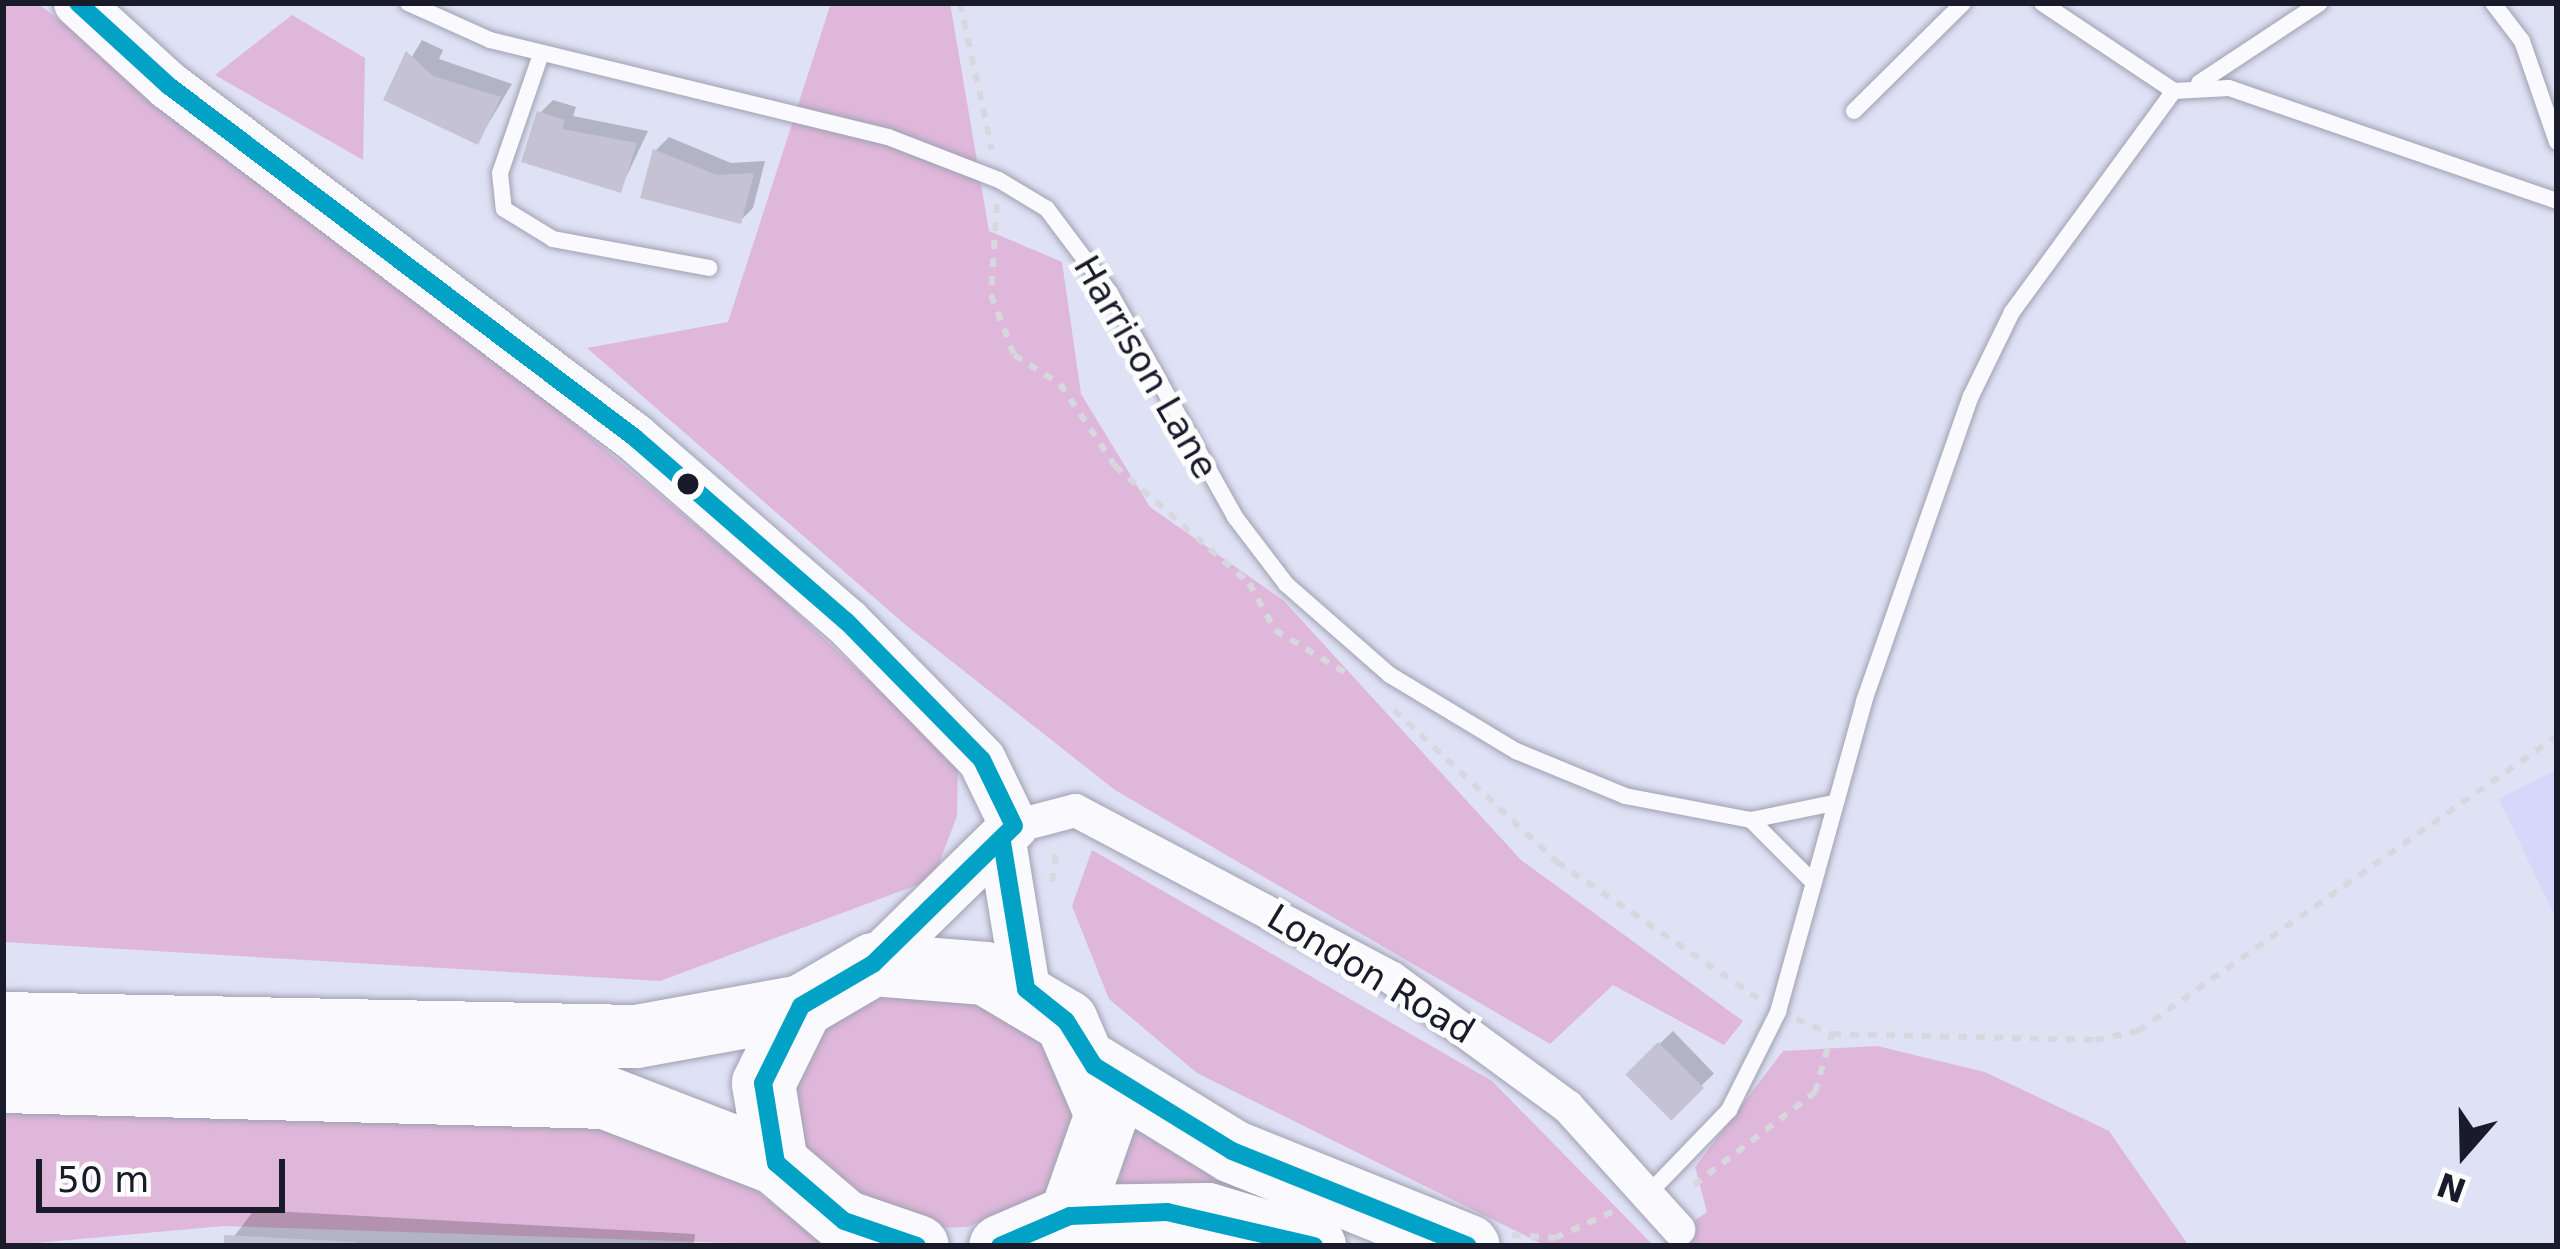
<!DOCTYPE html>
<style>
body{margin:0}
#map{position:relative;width:2560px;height:1249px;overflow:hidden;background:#dfe1f5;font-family:"DejaVu Sans",sans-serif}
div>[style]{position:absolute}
.built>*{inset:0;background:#d5d8f8}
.green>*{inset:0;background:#dfb7da}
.shadow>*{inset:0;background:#0003;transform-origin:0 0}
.building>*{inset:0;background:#c5c2d3;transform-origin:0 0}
.path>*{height:6px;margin-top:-3px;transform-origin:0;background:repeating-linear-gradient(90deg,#d7d8df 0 9px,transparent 0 18px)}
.roads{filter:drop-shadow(0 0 3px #a0a1b1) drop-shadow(0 0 3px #a0a1b1)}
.lane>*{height:16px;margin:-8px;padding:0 8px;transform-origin:8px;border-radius:8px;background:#fafafe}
.street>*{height:33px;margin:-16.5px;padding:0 16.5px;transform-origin:16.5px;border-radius:16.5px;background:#fafafe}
.secondary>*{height:48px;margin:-24px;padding:0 24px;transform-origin:24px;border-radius:24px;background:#fafafe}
.highway>*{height:63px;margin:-31.5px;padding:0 31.5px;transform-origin:31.5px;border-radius:31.5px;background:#fafafe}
.bus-1>*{height:18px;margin:-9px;padding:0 9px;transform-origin:9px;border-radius:9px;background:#01a2c6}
.dots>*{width:33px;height:33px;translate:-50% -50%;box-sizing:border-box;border:6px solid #fdfdfd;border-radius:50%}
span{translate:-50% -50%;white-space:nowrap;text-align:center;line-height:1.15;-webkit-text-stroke:10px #fdfdfd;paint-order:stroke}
.street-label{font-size:36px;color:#191a2a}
.frame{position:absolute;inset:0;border:6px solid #191a2a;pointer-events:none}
.north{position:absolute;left:2404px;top:1093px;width:120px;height:120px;-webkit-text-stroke:9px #fdfdfd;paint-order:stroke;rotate:200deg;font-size:33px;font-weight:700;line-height:48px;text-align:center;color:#191a2a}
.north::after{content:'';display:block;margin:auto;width:42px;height:54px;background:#191a2a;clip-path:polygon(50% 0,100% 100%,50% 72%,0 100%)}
.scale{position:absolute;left:36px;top:1159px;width:249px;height:54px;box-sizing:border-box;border:6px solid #191a2a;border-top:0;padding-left:15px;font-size:36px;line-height:42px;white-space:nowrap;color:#191a2a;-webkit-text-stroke:9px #fdfdfd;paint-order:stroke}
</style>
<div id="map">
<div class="built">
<div style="clip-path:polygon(2557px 769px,2557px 921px,2499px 799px)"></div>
</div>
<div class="green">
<div style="clip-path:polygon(3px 3px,37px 3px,504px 365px,767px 585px,958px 765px,957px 816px,933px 879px,660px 981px,3px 942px)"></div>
<div style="clip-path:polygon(831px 3px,950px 3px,989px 231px,1062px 262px,1081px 394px,1150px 507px,1284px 601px,1521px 860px,1743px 1021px,1724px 1045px,1613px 985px,1550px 1044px,1115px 790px,908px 627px,587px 348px,728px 322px)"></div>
<div style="clip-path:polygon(292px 15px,365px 58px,363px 160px,215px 75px)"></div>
<div style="clip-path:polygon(1092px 850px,1492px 1081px,1654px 1246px,1546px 1246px,1197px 1073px,1109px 999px,1072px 906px)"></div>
<div style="clip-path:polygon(943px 988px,1036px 1023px,1084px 1135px,1040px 1200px,967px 1227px,934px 1228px,835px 1188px,795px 1136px,793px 1061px,811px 1033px,879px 991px)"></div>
<div style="clip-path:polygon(1877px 1046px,1985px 1072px,2109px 1131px,2189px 1246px,1658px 1246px,1707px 1212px,1695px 1167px,1783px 1051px)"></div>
<div style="clip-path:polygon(1137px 1111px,1238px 1173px,1293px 1218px,1116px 1190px)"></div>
<div style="clip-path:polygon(3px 1112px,615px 1129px,743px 1180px,827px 1246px,223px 1226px,3px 1246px)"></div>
</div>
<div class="shadow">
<div style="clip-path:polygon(422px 40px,443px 50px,439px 59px,512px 84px,478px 141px,387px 98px)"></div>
<div style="clip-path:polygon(553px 100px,576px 107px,573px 116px,648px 131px,620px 190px,540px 113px)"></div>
<div style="clip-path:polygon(669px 137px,731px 163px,765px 161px,753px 208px,740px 221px,656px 150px)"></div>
<div style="left:1673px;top:1031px;width:59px;height:62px;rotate:46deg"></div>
<div style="clip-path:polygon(254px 1210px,695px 1234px,694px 1246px,227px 1246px)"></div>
</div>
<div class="building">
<div style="clip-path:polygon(406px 51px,433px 76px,501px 97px,478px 145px,383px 100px)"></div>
<div style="clip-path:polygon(537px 111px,565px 120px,562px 129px,637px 143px,621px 193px,521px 162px)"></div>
<div style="clip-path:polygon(653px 149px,717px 175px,754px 173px,741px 224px,640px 198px)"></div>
<div style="left:1658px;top:1042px;width:65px;height:46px;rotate:45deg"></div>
<div style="clip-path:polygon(224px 1235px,356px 1242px,356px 1246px,224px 1246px)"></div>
</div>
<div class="path">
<div style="left:960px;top:3px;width:150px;rotate:77.7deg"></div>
<div style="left:997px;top:204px;width:91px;rotate:93.8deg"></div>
<div style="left:991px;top:295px;width:64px;rotate:69deg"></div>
<div style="left:1014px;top:355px;width:54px;rotate:32.2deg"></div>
<div style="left:1060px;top:384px;width:99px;rotate:56.1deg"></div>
<div style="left:1115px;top:466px;width:178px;rotate:41.1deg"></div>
<div style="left:1249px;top:583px;width:54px;rotate:61deg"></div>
<div style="left:1275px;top:630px;width:89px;rotate:31.2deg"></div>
<div style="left:1394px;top:710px;width:223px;rotate:43deg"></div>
<div style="left:1557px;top:862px;width:244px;rotate:34.1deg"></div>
<div style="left:1052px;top:882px;width:34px;rotate:-82deg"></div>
<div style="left:1796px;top:1019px;width:39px;rotate:23deg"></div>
<div style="left:1694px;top:1185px;width:153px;rotate:-37.5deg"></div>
<div style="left:1815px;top:1092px;width:60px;rotate:-73.7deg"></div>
<div style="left:1832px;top:1034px;width:263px;rotate:1.3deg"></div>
<div style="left:2095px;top:1040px;width:44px;rotate:-11.8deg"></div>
<div style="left:2138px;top:1031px;width:512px;rotate:-35.15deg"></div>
<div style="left:1512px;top:1235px;width:43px;rotate:4deg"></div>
<div style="left:1555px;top:1238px;width:69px;rotate:-24.7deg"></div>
</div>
<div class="roads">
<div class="lane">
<div style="left:408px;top:3px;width:90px;rotate:24.3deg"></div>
<div style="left:490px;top:40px;width:410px;rotate:13.7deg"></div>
<div style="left:888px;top:137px;width:119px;rotate:21.2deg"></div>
<div style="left:999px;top:180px;width:56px;rotate:31.1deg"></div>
<div style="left:1047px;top:209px;width:105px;rotate:53.1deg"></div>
<div style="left:1110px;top:293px;width:257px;rotate:60.8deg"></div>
<div style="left:1235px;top:517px;width:84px;rotate:52.7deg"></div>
<div style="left:1286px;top:584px;width:138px;rotate:41.2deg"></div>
<div style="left:1390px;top:675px;width:147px;rotate:31.1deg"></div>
<div style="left:1516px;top:751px;width:118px;rotate:22.4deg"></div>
<div style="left:1625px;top:796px;width:128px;rotate:10.8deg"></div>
<div style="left:1751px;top:820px;width:85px;rotate:-11.6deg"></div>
<div style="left:2042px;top:3px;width:159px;rotate:33.7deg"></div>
<div style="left:2493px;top:3px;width:48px;rotate:52.7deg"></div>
<div style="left:2522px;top:41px;width:107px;rotate:70.9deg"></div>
<div style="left:541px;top:54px;width:126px;rotate:109deg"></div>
<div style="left:500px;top:173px;width:36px;rotate:84deg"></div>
<div style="left:504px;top:209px;width:57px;rotate:31.5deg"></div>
<div style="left:553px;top:239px;width:159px;rotate:10.5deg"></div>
<div style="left:2199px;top:83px;width:145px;rotate:-33.5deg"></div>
<div style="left:1854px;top:111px;width:153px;rotate:-44.7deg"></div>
<div style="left:1751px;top:820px;width:85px;rotate:45deg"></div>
<div style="left:1648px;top:1194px;width:117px;rotate:-46deg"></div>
<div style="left:1729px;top:1110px;width:110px;rotate:-63.4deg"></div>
<div style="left:1778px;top:1012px;width:323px;rotate:-74.5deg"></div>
<div style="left:1864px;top:701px;width:323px;rotate:-70.7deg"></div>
<div style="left:1971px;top:396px;width:93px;rotate:-64deg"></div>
<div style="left:2012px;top:312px;width:274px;rotate:-53.8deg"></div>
<div style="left:2174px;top:91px;width:55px;rotate:-3.1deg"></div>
<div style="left:2229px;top:88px;width:347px;rotate:19deg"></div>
</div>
<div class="street">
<div style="left:1014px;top:826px;width:63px;rotate:-14.7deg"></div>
<div style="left:1075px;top:810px;width:359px;rotate:27.9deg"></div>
<div style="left:1392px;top:978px;width:217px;rotate:36.2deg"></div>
<div style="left:1567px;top:1106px;width:166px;rotate:47.9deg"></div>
</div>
<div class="secondary">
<div style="left:78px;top:3px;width:123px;rotate:42.4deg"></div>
<div style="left:169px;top:86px;width:583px;rotate:37.05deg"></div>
<div style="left:634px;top:437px;width:281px;rotate:41deg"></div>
<div style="left:846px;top:621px;width:194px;rotate:45.6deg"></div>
<div style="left:982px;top:760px;width:73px;rotate:64.1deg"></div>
<div style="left:1014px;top:826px;width:197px;rotate:135.6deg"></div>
<div style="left:1002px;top:842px;width:149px;rotate:80.7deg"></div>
</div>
<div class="highway">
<div style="left:3px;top:1023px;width:633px;rotate:1.18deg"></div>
<div style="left:636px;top:1036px;width:168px;rotate:-10.3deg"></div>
<div style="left:801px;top:1006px;width:83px;rotate:-30.3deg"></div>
<div style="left:873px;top:964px;width:112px;rotate:4.6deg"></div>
<div style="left:985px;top:973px;width:94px;rotate:30.7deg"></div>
<div style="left:1066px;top:1021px;width:101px;rotate:66.7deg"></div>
<div style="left:1106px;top:1114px;width:108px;rotate:109.4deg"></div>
<div style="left:1070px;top:1216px;width:76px;rotate:156.8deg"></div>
<div style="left:1094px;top:1066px;width:162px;rotate:31.6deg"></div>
<div style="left:1232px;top:1151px;width:254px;rotate:21.9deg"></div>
<div style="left:3px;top:1081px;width:602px;rotate:1.52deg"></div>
<div style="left:605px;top:1097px;width:183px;rotate:21.1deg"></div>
<div style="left:776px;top:1163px;width:89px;rotate:40.5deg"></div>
<div style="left:844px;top:1221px;width:77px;rotate:18.9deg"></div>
<div style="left:776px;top:1163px;width:81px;rotate:-99.2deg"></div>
<div style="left:763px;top:1083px;width:86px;rotate:-63.7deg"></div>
<div style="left:1070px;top:1216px;width:137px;rotate:-0.8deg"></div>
<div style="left:1207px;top:1214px;width:112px;rotate:16.7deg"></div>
</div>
</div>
<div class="bus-1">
<div style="left:78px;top:3px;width:123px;rotate:42.4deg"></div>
<div style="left:169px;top:86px;width:583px;rotate:37.05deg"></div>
<div style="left:634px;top:437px;width:281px;rotate:41deg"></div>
<div style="left:846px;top:621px;width:194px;rotate:45.6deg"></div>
<div style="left:982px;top:760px;width:73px;rotate:64.1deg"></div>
<div style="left:1002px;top:842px;width:149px;rotate:80.7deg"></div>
<div style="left:1026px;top:989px;width:51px;rotate:38.7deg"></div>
<div style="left:1066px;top:1021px;width:53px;rotate:58.1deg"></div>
<div style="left:1094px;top:1066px;width:162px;rotate:31.6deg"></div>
<div style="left:1232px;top:1151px;width:254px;rotate:21.9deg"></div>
<div style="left:917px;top:1246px;width:77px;rotate:-161.1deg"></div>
<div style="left:844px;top:1221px;width:89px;rotate:-139.5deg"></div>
<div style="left:776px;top:1163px;width:81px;rotate:-99.2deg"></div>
<div style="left:763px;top:1083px;width:86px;rotate:-63.7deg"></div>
<div style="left:801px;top:1006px;width:83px;rotate:-30.3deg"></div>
<div style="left:873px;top:964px;width:197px;rotate:-44.4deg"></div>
<div style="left:1000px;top:1246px;width:76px;rotate:-23.2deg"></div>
<div style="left:1070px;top:1216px;width:97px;rotate:-2.4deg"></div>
<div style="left:1167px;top:1212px;width:151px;rotate:13deg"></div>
</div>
<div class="dots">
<div style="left:688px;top:484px;background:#191a2a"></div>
</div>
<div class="street-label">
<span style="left:1146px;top:367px;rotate:60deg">Harrison Lane</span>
<span style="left:1371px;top:974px;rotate:31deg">London Road</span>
</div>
<div class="frame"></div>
<div class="north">N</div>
<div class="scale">50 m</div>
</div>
